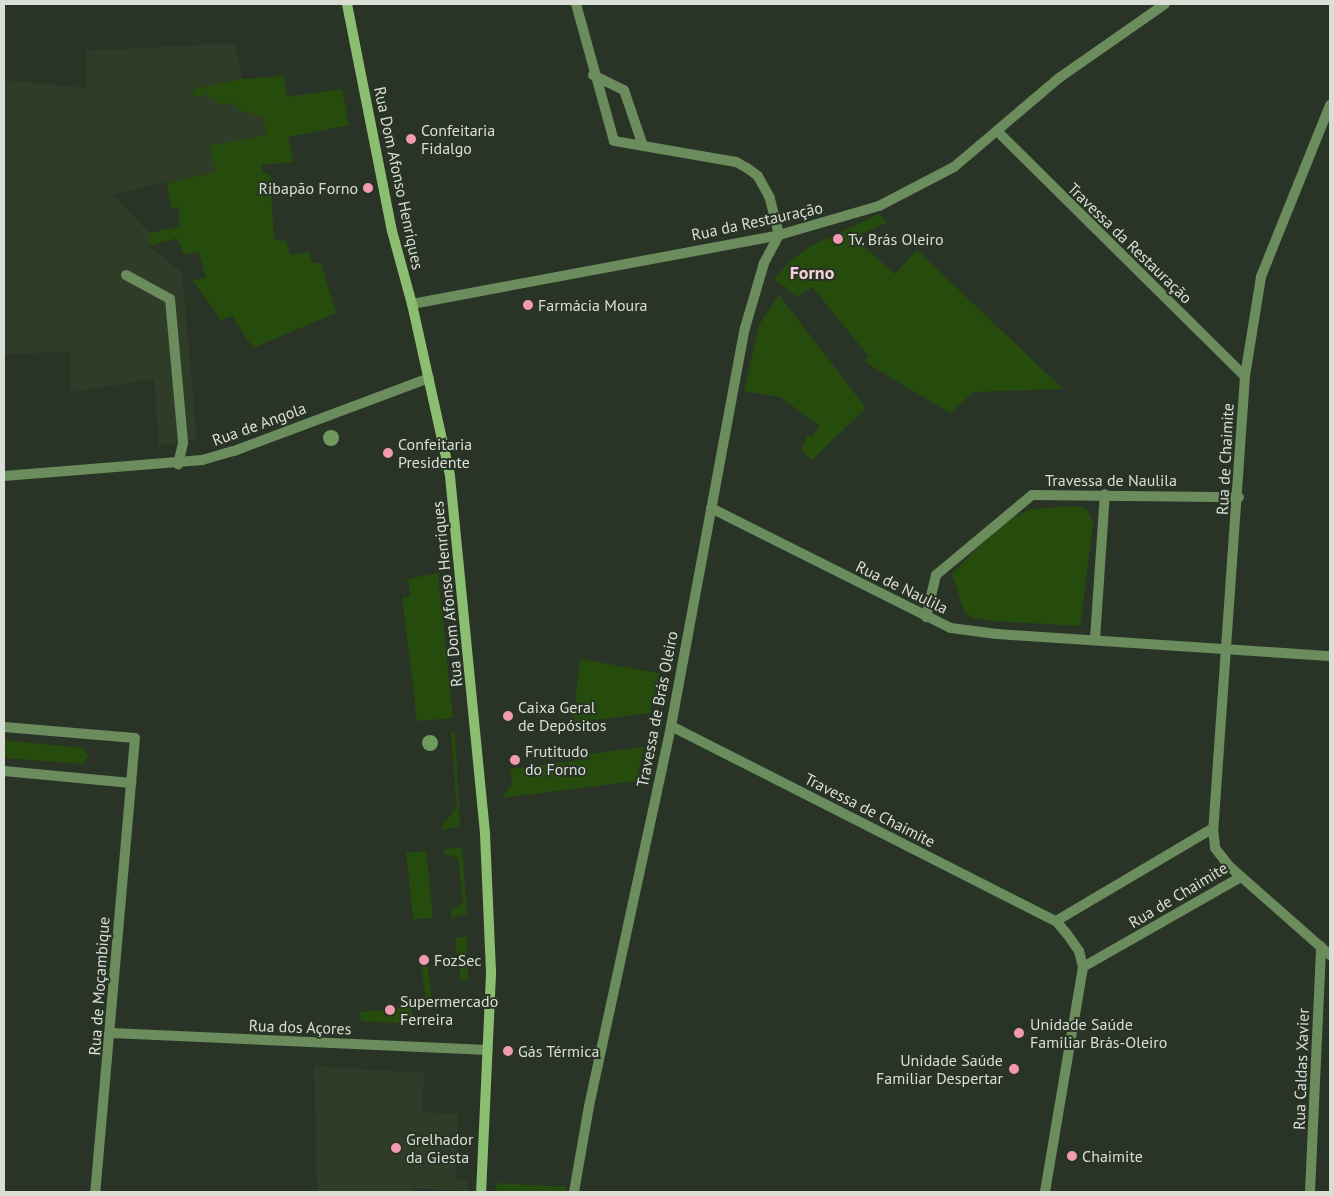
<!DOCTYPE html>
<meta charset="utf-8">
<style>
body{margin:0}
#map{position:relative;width:1334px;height:1196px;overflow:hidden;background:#2a3426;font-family:"PT Sans",sans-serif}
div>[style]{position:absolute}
.built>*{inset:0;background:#2e3c28}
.green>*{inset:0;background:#254c0d;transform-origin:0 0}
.service>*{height:10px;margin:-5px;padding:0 5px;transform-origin:5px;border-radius:5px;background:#6b8c5c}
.minor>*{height:10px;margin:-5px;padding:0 5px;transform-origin:5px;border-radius:5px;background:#6b8c5c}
.tertiary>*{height:10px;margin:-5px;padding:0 5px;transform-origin:5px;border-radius:5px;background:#6b8c5c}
.secondary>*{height:10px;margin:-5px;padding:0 5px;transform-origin:5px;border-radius:5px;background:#8abf72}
.trees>*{width:16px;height:16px;margin:-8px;border-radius:50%;background:#70995d}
.dots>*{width:14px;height:14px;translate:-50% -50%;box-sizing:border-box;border:2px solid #2a3426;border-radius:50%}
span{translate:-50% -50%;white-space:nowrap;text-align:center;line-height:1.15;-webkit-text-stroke:4px #2a3426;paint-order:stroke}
.poi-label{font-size:16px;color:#d9dfd6}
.left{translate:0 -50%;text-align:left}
.right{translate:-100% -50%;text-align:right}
.street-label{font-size:16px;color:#d9dfd6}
.neighbourhood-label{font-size:18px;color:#f5d2d9;font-weight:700}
.frame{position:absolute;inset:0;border:5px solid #d9dfd6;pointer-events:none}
</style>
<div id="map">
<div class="built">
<div style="clip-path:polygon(235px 43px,242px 79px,193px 89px,194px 98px,205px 94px,220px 105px,234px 103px,236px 109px,264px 117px,266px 136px,209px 146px,216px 172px,113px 194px,149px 233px,149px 246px,182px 272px,197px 439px,159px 446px,154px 379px,71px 392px,70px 351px,4px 355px,4px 80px,87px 88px,86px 51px)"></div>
<div style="clip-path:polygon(314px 1066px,424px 1073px,422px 1112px,459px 1114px,455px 1180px,468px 1181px,468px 1191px,413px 1188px,413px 1192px,317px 1192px)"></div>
</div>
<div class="green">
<div style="clip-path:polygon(284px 76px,287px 97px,342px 89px,349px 125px,288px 137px,294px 162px,262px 165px,263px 173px,270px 174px,274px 239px,286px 241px,290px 255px,309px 252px,312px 263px,321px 263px,336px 313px,253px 348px,232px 316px,221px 320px,192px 280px,206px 278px,199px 252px,184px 255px,177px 238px,149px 246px,149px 233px,179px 227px,179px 207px,171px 208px,167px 183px,216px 172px,209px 146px,266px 135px,264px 117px,236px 109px,234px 103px,220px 105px,205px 94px,194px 98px,193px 89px,242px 79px)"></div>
<div style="clip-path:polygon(879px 214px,887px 222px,854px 238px,895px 274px,917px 250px,1063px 389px,974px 392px,950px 413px,868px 364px,865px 360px,869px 357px,862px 348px,812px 287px,797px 297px,774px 279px,791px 260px,811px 246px)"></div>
<div style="clip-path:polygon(779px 295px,866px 408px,812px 460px,801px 450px,808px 435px,812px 437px,820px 426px,780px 397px,744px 391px,759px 325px)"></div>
<div style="clip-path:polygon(1077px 506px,1087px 509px,1093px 523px,1080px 626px,993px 621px,972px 618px,964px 611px,952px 574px,989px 536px,1009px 520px,1031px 509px)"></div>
<div style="clip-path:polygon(438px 573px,453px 718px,417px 721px,402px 597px,408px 598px,410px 593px,408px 579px)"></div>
<div style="clip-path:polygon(580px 659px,659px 673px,650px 713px,573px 723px)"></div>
<div style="clip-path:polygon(455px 732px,460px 826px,443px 830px,442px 825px,457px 808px,451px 733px)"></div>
<div style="clip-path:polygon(4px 740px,83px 748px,89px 756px,83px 764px,4px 758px)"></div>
<div style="clip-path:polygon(644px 747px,636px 781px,502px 798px,512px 784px,510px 769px,590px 759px,589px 754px)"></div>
<div style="clip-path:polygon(462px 848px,467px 914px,452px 918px,450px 911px,463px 902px,458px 858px,444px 854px,445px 849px)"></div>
<div style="left:426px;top:851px;width:67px;height:20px;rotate:84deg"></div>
<div style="clip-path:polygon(467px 937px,468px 980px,461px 981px,455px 938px)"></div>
<div style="left:427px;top:961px;width:43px;height:6px;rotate:83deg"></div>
<div style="clip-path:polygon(411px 1007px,413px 1024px,361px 1021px,360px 1012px)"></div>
<div style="clip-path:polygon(497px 1183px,566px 1187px,566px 1192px,496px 1192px)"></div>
</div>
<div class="service">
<div style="left:126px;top:275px;width:50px;rotate:28.6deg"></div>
<div style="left:170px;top:299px;width:145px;rotate:84.8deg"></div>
<div style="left:183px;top:443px;width:22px;rotate:103deg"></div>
</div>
<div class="minor">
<div style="left:593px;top:75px;width:34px;rotate:26deg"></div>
<div style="left:624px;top:90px;width:59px;rotate:71.3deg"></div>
<div style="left:1330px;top:105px;width:185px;rotate:111.9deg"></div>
<div style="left:1261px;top:277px;width:100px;rotate:99.2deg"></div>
<div style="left:1245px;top:376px;width:453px;rotate:94deg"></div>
<div style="left:1213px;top:828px;width:20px;rotate:84deg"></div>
<div style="left:1215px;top:848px;width:23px;rotate:52deg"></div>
<div style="left:1229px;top:866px;width:135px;rotate:41.4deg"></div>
<div style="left:997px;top:131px;width:349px;rotate:44.7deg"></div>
<div style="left:4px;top:476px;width:199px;rotate:-4.6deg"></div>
<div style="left:202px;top:460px;width:33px;rotate:-16deg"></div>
<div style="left:234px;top:451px;width:208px;rotate:-20.5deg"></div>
<div style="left:711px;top:508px;width:268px;rotate:26.6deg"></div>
<div style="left:951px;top:628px;width:46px;rotate:7.4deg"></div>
<div style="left:997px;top:634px;width:334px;rotate:3.8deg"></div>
<div style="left:926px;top:617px;width:43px;rotate:-76.6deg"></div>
<div style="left:936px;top:575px;width:125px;rotate:-39.8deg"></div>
<div style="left:1032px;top:495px;width:207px;rotate:0.6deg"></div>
<div style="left:1095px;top:639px;width:145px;rotate:-86.1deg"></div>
<div style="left:671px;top:726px;width:432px;rotate:26.9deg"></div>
<div style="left:1056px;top:921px;width:17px;rotate:50deg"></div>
<div style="left:1067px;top:934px;width:21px;rotate:55deg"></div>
<div style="left:1079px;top:951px;width:16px;rotate:76deg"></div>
<div style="left:1083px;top:967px;width:228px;rotate:99.6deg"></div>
<div style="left:4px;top:727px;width:131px;rotate:4.8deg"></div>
<div style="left:135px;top:738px;width:456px;rotate:95deg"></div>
<div style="left:4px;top:771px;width:128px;rotate:5.4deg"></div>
<div style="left:1056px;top:921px;width:182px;rotate:-30.6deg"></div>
<div style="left:1083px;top:967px;width:182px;rotate:-29.7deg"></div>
<div style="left:111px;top:1033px;width:377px;rotate:2.6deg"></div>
<div style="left:574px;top:1192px;width:87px;rotate:-80.1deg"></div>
<div style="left:589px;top:1106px;width:389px;rotate:-77.8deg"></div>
<div style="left:671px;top:726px;width:405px;rotate:-79.5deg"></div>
<div style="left:745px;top:328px;width:68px;rotate:-73.7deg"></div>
<div style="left:764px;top:263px;width:32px;rotate:-62deg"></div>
<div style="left:779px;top:235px;width:38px;rotate:-104deg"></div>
<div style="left:770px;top:198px;width:25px;rotate:-119deg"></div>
<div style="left:758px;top:176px;width:14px;rotate:-144deg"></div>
<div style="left:747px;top:168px;width:13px;rotate:-151deg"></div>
<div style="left:736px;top:162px;width:124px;rotate:-170.2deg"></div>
<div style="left:614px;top:141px;width:142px;rotate:-105.5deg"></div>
<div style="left:1310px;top:1192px;width:246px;rotate:-87.4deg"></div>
</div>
<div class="tertiary">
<div style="left:412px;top:304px;width:373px;rotate:-10.6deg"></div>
<div style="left:779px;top:235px;width:104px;rotate:-16.2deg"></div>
<div style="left:879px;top:206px;width:85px;rotate:-27.5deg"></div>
<div style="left:954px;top:167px;width:138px;rotate:-40.3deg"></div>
<div style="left:1059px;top:78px;width:129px;rotate:-34.9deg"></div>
</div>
<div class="secondary">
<div style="left:347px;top:4px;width:231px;rotate:78.8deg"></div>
<div style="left:392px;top:231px;width:76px;rotate:74.7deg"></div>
<div style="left:412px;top:304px;width:176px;rotate:77.5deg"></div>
<div style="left:450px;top:476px;width:360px;rotate:84.4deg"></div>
<div style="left:485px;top:834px;width:140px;rotate:87.5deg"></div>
<div style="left:491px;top:974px;width:218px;rotate:92.6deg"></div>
</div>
<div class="trees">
<div style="left:331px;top:438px"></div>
<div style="left:430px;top:743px"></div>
</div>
<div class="dots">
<div style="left:411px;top:139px;background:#f29ab0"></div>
<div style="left:368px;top:188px;background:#f29ab0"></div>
<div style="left:838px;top:239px;background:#f29ab0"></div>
<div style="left:528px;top:305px;background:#f29ab0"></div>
<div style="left:388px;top:453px;background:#f29ab0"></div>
<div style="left:508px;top:716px;background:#f29ab0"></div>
<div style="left:515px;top:760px;background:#f29ab0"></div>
<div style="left:424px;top:960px;background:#f29ab0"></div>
<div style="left:390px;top:1010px;background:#f29ab0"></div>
<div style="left:1019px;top:1033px;background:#f29ab0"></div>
<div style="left:508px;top:1051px;background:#f29ab0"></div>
<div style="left:1014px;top:1069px;background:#f29ab0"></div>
<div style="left:396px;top:1148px;background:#f29ab0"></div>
<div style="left:1072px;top:1156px;background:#f29ab0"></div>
</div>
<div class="poi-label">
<span class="left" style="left:421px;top:139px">Confeitaria<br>Fidalgo</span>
<span class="right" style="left:358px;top:188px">Ribapão Forno</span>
<span class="left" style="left:848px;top:239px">Tv. Brás Oleiro</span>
<span class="left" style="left:538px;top:305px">Farmácia Moura</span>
<span class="left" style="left:398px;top:453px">Confeitaria<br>Presidente</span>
<span class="left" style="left:518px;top:716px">Caixa Geral<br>de Depósitos</span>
<span class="left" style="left:525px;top:760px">Frutitudo<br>do Forno</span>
<span class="left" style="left:434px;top:960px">FozSec</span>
<span class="left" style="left:400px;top:1010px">Supermercado<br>Ferreira</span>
<span class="left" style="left:1030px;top:1033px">Unidade Saúde<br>Familiar Brás-Oleiro</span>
<span class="left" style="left:518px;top:1051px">Gás Térmica</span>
<span class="right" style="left:1003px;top:1069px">Unidade Saúde<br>Familiar Despertar</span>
<span class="left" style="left:406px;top:1148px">Grelhador<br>da Giesta</span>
<span class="left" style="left:1082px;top:1156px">Chaimite</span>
</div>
<div class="street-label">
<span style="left:399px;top:178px;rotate:78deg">Rua Dom Afonso Henriques</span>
<span style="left:757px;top:221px;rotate:-12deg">Rua da Restauração</span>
<span style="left:1130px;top:243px;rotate:44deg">Travessa da Restauração</span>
<span style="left:259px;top:424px;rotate:-20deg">Rua de Angola</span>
<span style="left:1225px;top:459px;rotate:-87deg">Rua de Chaimite</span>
<span style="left:1111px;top:480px">Travessa de Naulila</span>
<span style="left:902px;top:587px;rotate:26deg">Rua de Naulila</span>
<span style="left:447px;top:594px;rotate:-96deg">Rua Dom Afonso Henriques</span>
<span style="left:657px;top:709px;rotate:-79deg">Travessa de Brás Oleiro</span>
<span style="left:870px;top:810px;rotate:27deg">Travessa de Chaimite</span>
<span style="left:1178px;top:895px;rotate:-31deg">Rua de Chaimite</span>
<span style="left:99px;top:986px;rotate:-86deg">Rua de Moçambique</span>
<span style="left:300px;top:1027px;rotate:2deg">Rua dos Açores</span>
<span style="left:1301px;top:1069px;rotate:-88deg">Rua Caldas Xavier</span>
</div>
<div class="neighbourhood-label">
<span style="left:812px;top:273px">Forno</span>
</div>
<div class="frame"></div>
</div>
